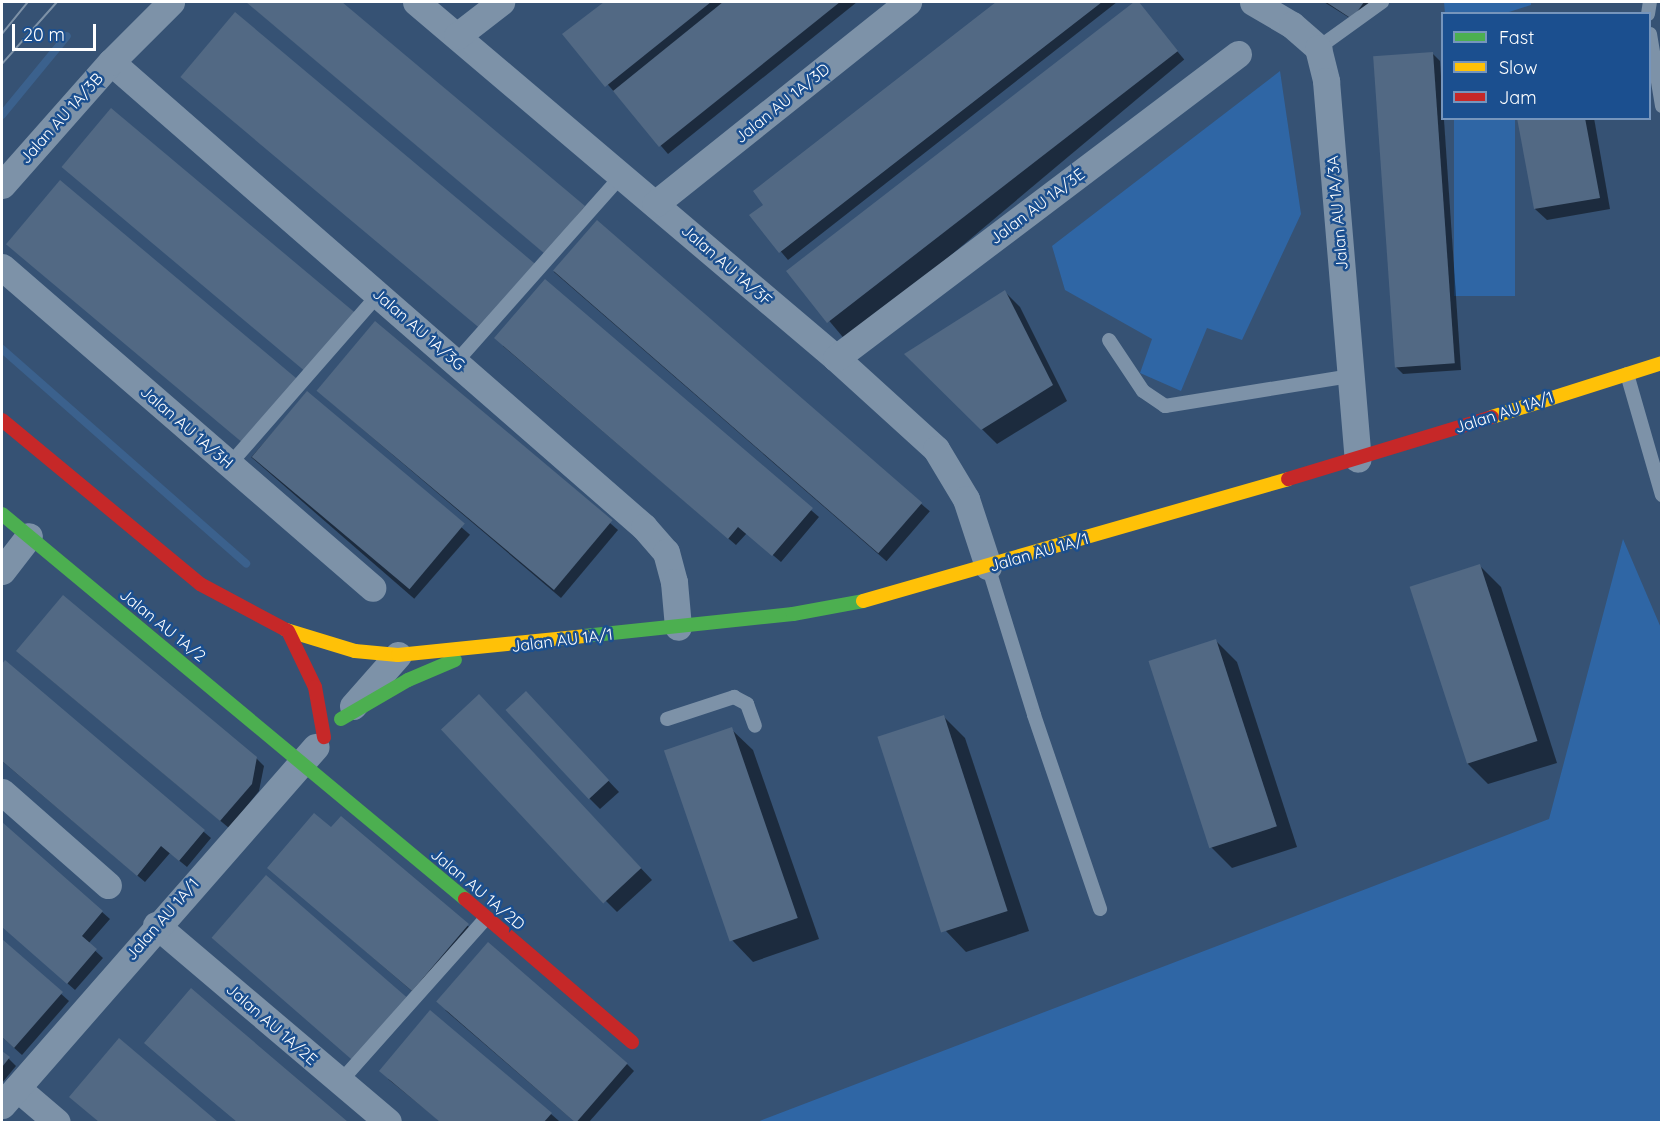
<!DOCTYPE html>
<style>
body{margin:0}
#map{position:relative;width:1663px;height:1124px;overflow:hidden;background:#365274;font-family:Quicksand,sans-serif}
div>[style]{position:absolute}
.green>*{inset:0;background:#2f66a5;transform-origin:0 0}
.shadow>*{inset:0;background:#0007;transform-origin:0 0}
.stream>*{height:8px;margin:-4px;padding:0 4px;transform-origin:4px;border-radius:4px;background:#3b618d}
.building>*{inset:0;background:#526984;transform-origin:0 0}
.lane>*{height:14px;margin:-7px;padding:0 7px;transform-origin:7px;border-radius:7px;background:#7d92a8}
.street>*{height:27px;margin:-13.5px;padding:0 13.5px;transform-origin:13.5px;border-radius:13.5px;background:#7d92a8}
.fast>*{height:14px;margin:-7px;padding:0 7px;transform-origin:7px;border-radius:7px;background:#4caf50}
.slow>*{height:14px;margin:-7px;padding:0 7px;transform-origin:7px;border-radius:7px;background:#ffc107}
.jam>*{height:14px;margin:-7px;padding:0 7px;transform-origin:7px;border-radius:7px;background:#c62828}
.tram>*{height:1.5px;margin:-0.75px;padding:0 0.75px;transform-origin:0.75px;border-radius:0.75px;background:#7e92a7}
span{translate:-50% -50%;white-space:nowrap;text-align:center;line-height:1.15;-webkit-text-stroke:5px #1b4f8f;paint-order:stroke}
.street-label{font-size:16px;color:#fff}
.frame{position:absolute;inset:0;border:3px solid #fff;pointer-events:none}
.legend{position:absolute;left:1441px;top:12px;width:210px;height:108px;box-sizing:border-box;background:#1b4f8f;border:2px solid #7695bc;margin:0;padding:8px 10px;list-style:none;font-size:18px;color:#fff}
.legend li{display:flex;align-items:center;gap:12px;height:30px}
.legend b{width:30px;border:2px solid #7695bc}
.scale{position:absolute;left:12px;top:24px;width:84px;height:27px;box-sizing:border-box;border:3px solid #fff;border-top:0;padding-left:8px;font-size:18px;line-height:21px;white-space:nowrap;color:#fff;-webkit-text-stroke:4px #1b4f8f;paint-order:stroke}
</style>
<div id="map">
<div class="green">
<div style="clip-path:polygon(1444px 2px,1531px 2px,1531px 5px,1506px 13px,1445px 14px)"></div>
<div style="clip-path:polygon(1280px 71px,1301px 214px,1242px 340px,1207px 328px,1181px 391px,1140px 373px,1152px 339px,1065px 290px,1052px 246px)"></div>
<div style="left:1454px;top:119px;width:61px;height:177px"></div>
<div style="clip-path:polygon(1623px 539px,1661px 628px,1661px 1122px,757px 1122px,1549px 819px)"></div>
</div>
<div class="shadow">
<div style="clip-path:polygon(247px 2px,340px 2px,591px 215px,553px 260px)"></div>
<div style="clip-path:polygon(606px 2px,857px 2px,668px 154px,564px 34px)"></div>
<div style="clip-path:polygon(998px 2px,1117px 2px,788px 260px,751px 216px,765px 205px,755px 191px)"></div>
<div style="left:1136px;top:2px;width:75px;height:440px;rotate:50deg"></div>
<div style="clip-path:polygon(1324px 2px,1376px 2px,1361px 25px)"></div>
<div style="clip-path:polygon(1433px 54px,1440px 61px,1461px 370px,1403px 374px,1395px 366px)"></div>
<div style="clip-path:polygon(1519px 118px,1594px 118px,1610px 209px,1547px 220px,1535px 209px)"></div>
<div style="left:597px;top:222px;width:441px;height:66px;rotate:41deg"></div>
<div style="clip-path:polygon(545px 281px,819px 517px,781px 562px,747px 533px,736px 545px,503px 346px)"></div>
<div style="clip-path:polygon(1005px 292px,1020px 307px,1067px 401px,997px 444px,906px 354px)"></div>
<div style="left:307px;top:393px;width:216px;height:85px;rotate:41deg"></div>
<div style="clip-path:polygon(326px 398px,610px 523px,618px 530px,561px 598px)"></div>
<div style="clip-path:polygon(1480px 566px,1501px 587px,1557px 763px,1488px 784px,1467px 763px)"></div>
<div style="clip-path:polygon(1216px 641px,1237px 662px,1297px 847px,1232px 868px,1211px 847px)"></div>
<div style="clip-path:polygon(26px 659px,256px 758px,264px 766px,259px 791px,229px 828px)"></div>
<div style="clip-path:polygon(5px 662px,211px 838px,187px 867px,170px 853px,145px 882px,2px 761px,2px 666px)"></div>
<div style="clip-path:polygon(537px 705px,619px 792px,600px 809px,589px 798px)"></div>
<div style="clip-path:polygon(490px 708px,652px 880px,617px 912px,606px 901px)"></div>
<div style="clip-path:polygon(944px 717px,965px 738px,1029px 931px,966px 952px,945px 930px,880px 738px)"></div>
<div style="clip-path:polygon(731px 729px,753px 750px,819px 939px,753px 962px,732px 940px)"></div>
<div style="clip-path:polygon(2px 824px,110px 919px,88px 944px,103px 958px,75px 990px,2px 926px)"></div>
<div style="clip-path:polygon(269px 868px,468px 926px,475px 933px,420px 998px)"></div>
<div style="clip-path:polygon(2px 941px,69px 1001px,22px 1055px,2px 1037px)"></div>
<div style="clip-path:polygon(191px 990px,345px 1122px,238px 1122px,154px 1050px)"></div>
<div style="clip-path:polygon(445px 1010px,627px 1064px,634px 1071px,589px 1122px,575px 1122px)"></div>
<div style="clip-path:polygon(120px 1040px,216px 1122px,100px 1122px,79px 1104px)"></div>
<div style="clip-path:polygon(2px 1052px,16px 1066px,2px 1083px)"></div>
<div style="clip-path:polygon(388px 1079px,551px 1114px,559px 1121px,441px 1122px)"></div>
</div>
<div class="stream">
<div style="left:2px;top:115px;width:102px;rotate:-50.6deg"></div>
<div style="left:2px;top:349px;width:325px;rotate:41.3deg"></div>
</div>
<div class="building">
<div style="clip-path:polygon(246px 2px,342px 2px,585px 206px,545px 254px)"></div>
<div style="clip-path:polygon(604px 2px,711px 2px,605px 87px,562px 34px)"></div>
<div style="clip-path:polygon(723px 2px,840px 2px,659px 147px,613px 91px)"></div>
<div style="clip-path:polygon(996px 2px,1102px 2px,779px 253px,749px 215px,763px 205px,753px 191px)"></div>
<div style="clip-path:polygon(1134px 2px,1139px 2px,1178px 51px,827px 323px,786px 271px)"></div>
<div style="clip-path:polygon(1326px 2px,1364px 2px,1352px 19px)"></div>
<div style="left:235px;top:12px;width:392px;height:85px;rotate:40deg"></div>
<div style="left:1433px;top:52px;width:312px;height:60px;rotate:86deg"></div>
<div style="left:111px;top:108px;width:319px;height:77px;rotate:40deg"></div>
<div style="clip-path:polygon(1517px 118px,1585px 118px,1600px 198px,1534px 209px)"></div>
<div style="left:60px;top:180px;width:310px;height:84px;rotate:40deg"></div>
<div style="left:597px;top:220px;width:431px;height:67px;rotate:41deg"></div>
<div style="clip-path:polygon(545px 279px,813px 508px,772px 556px,738px 527px,728px 539px,494px 338px)"></div>
<div style="clip-path:polygon(1005px 290px,1053px 385px,981px 430px,904px 354px)"></div>
<div style="left:375px;top:321px;width:310px;height:91px;rotate:40deg"></div>
<div style="left:307px;top:391px;width:206px;height:86px;rotate:40deg"></div>
<div style="left:1480px;top:564px;width:186px;height:74px;rotate:72deg"></div>
<div style="clip-path:polygon(63px 595px,257px 757px,252px 784px,220px 821px,16px 651px)"></div>
<div style="left:1216px;top:639px;width:197px;height:71px;rotate:72deg"></div>
<div style="clip-path:polygon(5px 660px,205px 830px,179px 861px,161px 846px,137px 876px,2px 761px,2px 664px)"></div>
<div style="left:526px;top:691px;width:122px;height:28px;rotate:47deg"></div>
<div style="left:479px;top:694px;width:238px;height:52px;rotate:47deg"></div>
<div style="left:944px;top:715px;width:206px;height:70px;rotate:72deg"></div>
<div style="left:732px;top:727px;width:202px;height:72px;rotate:71deg"></div>
<div style="clip-path:polygon(314px 813px,331px 827px,341px 816px,469px 924px,412px 991px,267px 868px)"></div>
<div style="clip-path:polygon(2px 822px,103px 911px,82px 936px,97px 949px,67px 984px,2px 927px)"></div>
<div style="left:266px;top:875px;width:186px;height:83px;rotate:41deg"></div>
<div style="clip-path:polygon(2px 939px,63px 992px,14px 1048px,2px 1037px)"></div>
<div style="left:488px;top:942px;width:185px;height:79px;rotate:41deg"></div>
<div style="clip-path:polygon(191px 988px,233px 1024px,348px 1122px,237px 1122px,200px 1091px,144px 1043px)"></div>
<div style="clip-path:polygon(430px 1010px,552px 1113px,544px 1122px,440px 1122px,379px 1071px)"></div>
<div style="clip-path:polygon(119px 1038px,165px 1077px,218px 1122px,99px 1122px,69px 1097px)"></div>
<div style="clip-path:polygon(2px 1051px,10px 1057px,2px 1067px)"></div>
</div>
<div class="lane">
<div style="left:1648px;top:14px;width:12px;rotate:-81deg"></div>
<div style="left:1650px;top:34px;width:73px;rotate:80.5deg"></div>
<div style="left:1318px;top:48px;width:79px;rotate:-35.7deg"></div>
<div style="left:1109px;top:340px;width:61px;rotate:56.3deg"></div>
<div style="left:1143px;top:391px;width:27px;rotate:34deg"></div>
<div style="left:1165px;top:406px;width:187px;rotate:-9.2deg"></div>
<div style="left:456px;top:362px;width:249px;rotate:-48.4deg"></div>
<div style="left:1627px;top:374px;width:126px;rotate:73.9deg"></div>
<div style="left:230px;top:464px;width:226px;rotate:-48.8deg"></div>
<div style="left:988px;top:566px;width:156px;rotate:72.8deg"></div>
<div style="left:1034px;top:715px;width:205px;rotate:71.2deg"></div>
<div style="left:667px;top:719px;width:71px;rotate:-18.2deg"></div>
<div style="left:734px;top:697px;width:15px;rotate:28deg"></div>
<div style="left:747px;top:704px;width:23px;rotate:70deg"></div>
<div style="left:340px;top:1082px;width:220px;rotate:-48.3deg"></div>
</div>
<div class="street">
<div style="left:416px;top:2px;width:551px;rotate:40.29deg"></div>
<div style="left:836px;top:358px;width:135px;rotate:42.3deg"></div>
<div style="left:936px;top:449px;width:58px;rotate:59deg"></div>
<div style="left:966px;top:499px;width:71px;rotate:71.8deg"></div>
<div style="left:1253px;top:2px;width:45px;rotate:30.5deg"></div>
<div style="left:1292px;top:25px;width:35px;rotate:41deg"></div>
<div style="left:1318px;top:48px;width:34px;rotate:76deg"></div>
<div style="left:1326px;top:81px;width:379px;rotate:85.2deg"></div>
<div style="left:457px;top:36px;width:56px;rotate:-37.7deg"></div>
<div style="left:111px;top:62px;width:707px;rotate:41.1deg"></div>
<div style="left:644px;top:527px;width:33px;rotate:49deg"></div>
<div style="left:666px;top:552px;width:31px;rotate:75deg"></div>
<div style="left:674px;top:582px;width:45px;rotate:84.9deg"></div>
<div style="left:2px;top:185px;width:164px;rotate:-48.5deg"></div>
<div style="left:111px;top:62px;width:85px;rotate:-45deg"></div>
<div style="left:655px;top:204px;width:324px;rotate:-38.6deg"></div>
<div style="left:2px;top:267px;width:490px;rotate:40.9deg"></div>
<div style="left:836px;top:358px;width:504px;rotate:-37.1deg"></div>
<div style="left:2px;top:571px;width:44px;rotate:-52.4deg"></div>
<div style="left:353px;top:706px;width:68px;rotate:-48.6deg"></div>
<div style="left:2px;top:792px;width:141px;rotate:41.3deg"></div>
<div style="left:156px;top:925px;width:304px;rotate:40.3deg"></div>
<div style="left:17px;top:1088px;width:52px;rotate:40.4deg"></div>
<div style="left:2px;top:1105px;width:476px;rotate:-48.8deg"></div>
</div>
<div class="fast">
<div style="left:2px;top:514px;width:602px;rotate:39.74deg"></div>
<div style="left:584px;top:636px;width:210px;rotate:-6deg"></div>
<div style="left:793px;top:614px;width:71px;rotate:-10.5deg"></div>
<div style="left:341px;top:719px;width:78px;rotate:-30.2deg"></div>
<div style="left:408px;top:680px;width:51px;rotate:-23.1deg"></div>
</div>
<div class="slow">
<div style="left:1492px;top:417px;width:178px;rotate:-17.6deg"></div>
<div style="left:863px;top:601px;width:442px;rotate:-16deg"></div>
<div style="left:286px;top:630px;width:72px;rotate:16.9deg"></div>
<div style="left:355px;top:651px;width:43px;rotate:5.3deg"></div>
<div style="left:398px;top:655px;width:187px;rotate:-5.8deg"></div>
</div>
<div class="jam">
<div style="left:2px;top:420px;width:257px;rotate:39.6deg"></div>
<div style="left:200px;top:584px;width:98px;rotate:28.1deg"></div>
<div style="left:1288px;top:479px;width:213px;rotate:-16.9deg"></div>
<div style="left:288px;top:631px;width:62px;rotate:64.3deg"></div>
<div style="left:315px;top:687px;width:51px;rotate:79.8deg"></div>
<div style="left:465px;top:899px;width:220px;rotate:40.6deg"></div>
</div>
<div class="tram">
<div style="left:2px;top:34px;width:41px;rotate:-50.9deg"></div>
<div style="left:2px;top:64px;width:83px;rotate:-48.4deg"></div>
</div>
<div class="street-label">
<span style="left:782px;top:103px;rotate:-39deg">Jalan AU 1A/3D</span>
<span style="left:61px;top:118px;rotate:-48deg">Jalan AU 1A/3B</span>
<span style="left:1037px;top:206px;rotate:-37deg">Jalan AU 1A/3E</span>
<span style="left:1337px;top:213px;rotate:-95deg">Jalan AU 1A/3A</span>
<span style="left:727px;top:265px;rotate:41deg">Jalan AU 1A/3F</span>
<span style="left:419px;top:329px;rotate:41deg">Jalan AU 1A/3G</span>
<span style="left:1504px;top:412px;rotate:-18deg">Jalan AU 1A/1</span>
<span style="left:187px;top:427px;rotate:41deg">Jalan AU 1A/3H</span>
<span style="left:1039px;top:552px;rotate:-16deg">Jalan AU 1A/1</span>
<span style="left:163px;top:625px;rotate:39deg">Jalan AU 1A/2</span>
<span style="left:562px;top:640px;rotate:-7deg">Jalan AU 1A/1</span>
<span style="left:478px;top:889px;rotate:40deg">Jalan AU 1A/2D</span>
<span style="left:162px;top:919px;rotate:-49deg">Jalan AU 1A/1</span>
<span style="left:272px;top:1024px;rotate:41deg">Jalan AU 1A/2E</span>
</div>
<div class="frame"></div>
<ul class="legend">
<li><b style="height:8px;background:#4caf50"></b>Fast</li>
<li><b style="height:8px;background:#ffc107"></b>Slow</li>
<li><b style="height:8px;background:#c62828"></b>Jam</li>
</ul>
<div class="scale">20 m</div>
</div>
